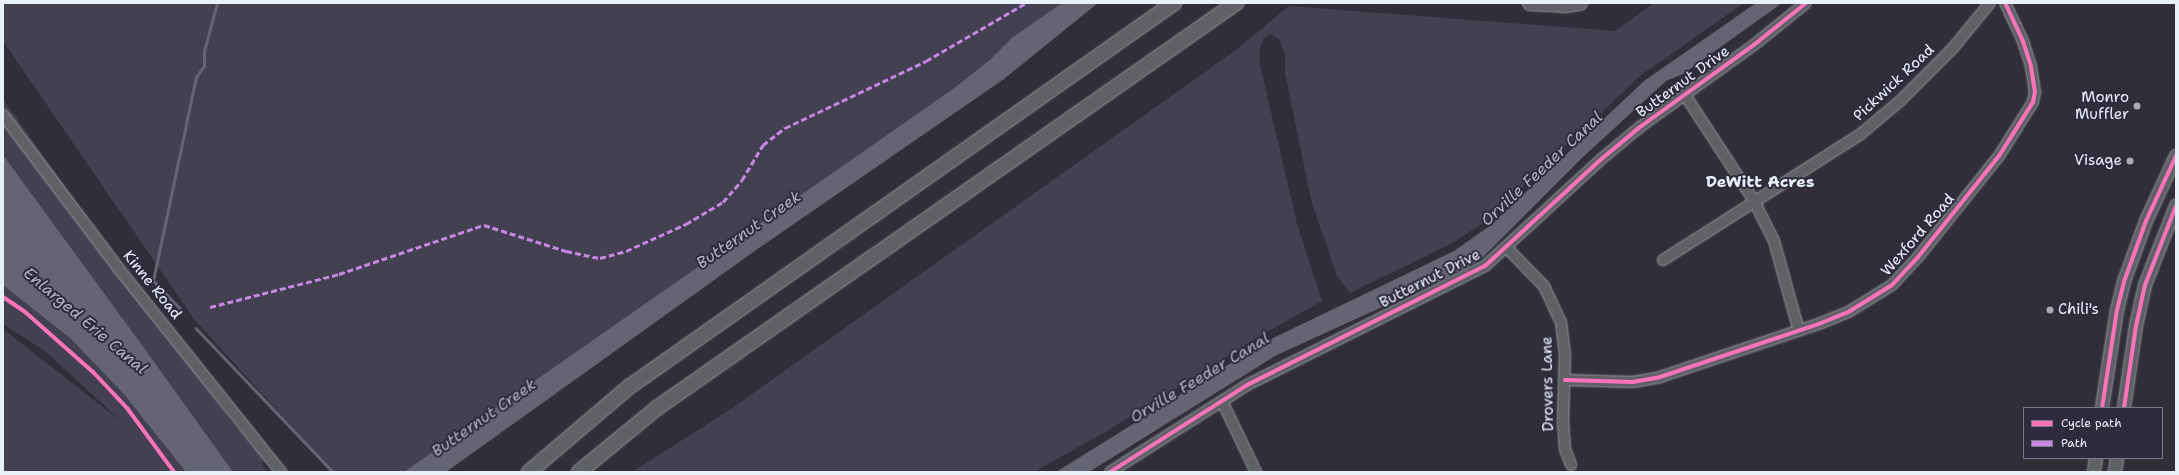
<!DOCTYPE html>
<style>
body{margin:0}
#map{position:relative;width:2179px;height:475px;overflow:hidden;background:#312e39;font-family:"Shantell Sans",sans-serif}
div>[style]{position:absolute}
.green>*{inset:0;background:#434151}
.water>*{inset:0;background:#646472}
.stream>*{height:2.5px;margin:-1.25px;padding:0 1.25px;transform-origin:1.25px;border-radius:1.25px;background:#646472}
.roads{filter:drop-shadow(0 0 1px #98999f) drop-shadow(0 0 1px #98999f)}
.minor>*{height:10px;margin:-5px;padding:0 5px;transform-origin:5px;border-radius:5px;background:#606067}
.major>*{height:12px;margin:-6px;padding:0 6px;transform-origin:6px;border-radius:6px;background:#606067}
.highway>*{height:14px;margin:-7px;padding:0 7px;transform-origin:7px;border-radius:7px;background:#606067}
.quiet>*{height:3px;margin-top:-1.5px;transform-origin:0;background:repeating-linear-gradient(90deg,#c787e3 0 6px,transparent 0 9px)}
.cycleway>*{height:4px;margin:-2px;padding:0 2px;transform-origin:2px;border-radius:2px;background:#fb73b8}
.dots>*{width:11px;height:11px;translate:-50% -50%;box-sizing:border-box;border:2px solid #2f2a3d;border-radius:50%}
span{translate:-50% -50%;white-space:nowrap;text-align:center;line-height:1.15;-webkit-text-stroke:4px #2f2a3d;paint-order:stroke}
.street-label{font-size:15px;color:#e8f1f8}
.poi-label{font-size:15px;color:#e8f1f8}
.right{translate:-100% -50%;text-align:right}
.left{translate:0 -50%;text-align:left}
.water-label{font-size:16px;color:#afb4be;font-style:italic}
.neighbourhood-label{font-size:16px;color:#e8f1f8;font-weight:700}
.frame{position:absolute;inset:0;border:4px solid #e8f1f8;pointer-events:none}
.legend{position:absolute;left:2023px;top:407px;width:140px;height:52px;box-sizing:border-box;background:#2f2a3d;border:1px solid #797a88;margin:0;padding:5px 7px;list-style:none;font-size:12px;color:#e8f1f8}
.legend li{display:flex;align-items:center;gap:8px;height:20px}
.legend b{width:20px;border:1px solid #797a88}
</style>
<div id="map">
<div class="green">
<div style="clip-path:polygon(3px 3px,1079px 3px,428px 472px,333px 472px,194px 319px,3px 41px)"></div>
<div style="clip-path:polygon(1654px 3px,1744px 3px,1641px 75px,1489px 219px,1454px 242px,1350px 293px,1337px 276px,1311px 200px,1285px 73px,1285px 55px,1279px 39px,1270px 34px,1263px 39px,1259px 52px,1260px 65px,1297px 224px,1322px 301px,1265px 333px,1107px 431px,1034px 472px,632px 472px,728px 411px,1236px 50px,1289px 6px,1615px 31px)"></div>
<div style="clip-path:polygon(3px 99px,232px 422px,264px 458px,262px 465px,267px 472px,3px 472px,3px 329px,122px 422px,45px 351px,3px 324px)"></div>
</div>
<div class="water">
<div style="clip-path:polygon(1062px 3px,1098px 3px,1004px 79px,759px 248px,446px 472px,404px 472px,953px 89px,991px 59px,1013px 37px)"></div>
<div style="clip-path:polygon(1756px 3px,1782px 3px,1683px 74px,1666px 81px,1583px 157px,1481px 259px,1463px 270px,1277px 355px,1089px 472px,1056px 472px,1265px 342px,1454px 251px,1491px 225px,1644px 81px)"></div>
<div style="clip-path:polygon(3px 155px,147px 352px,233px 472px,186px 472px,123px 393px,70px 338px,3px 285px)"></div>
</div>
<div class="stream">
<div style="left:180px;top:309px;width:39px;rotate:-134deg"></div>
<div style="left:153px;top:281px;width:208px;rotate:-78.1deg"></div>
<div style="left:196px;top:77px;width:14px;rotate:-54deg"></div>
<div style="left:204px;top:66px;width:15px;rotate:-90deg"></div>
<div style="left:204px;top:51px;width:50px;rotate:-74.8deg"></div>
<div style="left:196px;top:328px;width:199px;rotate:46.4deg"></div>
</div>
<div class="roads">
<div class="minor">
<div style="left:1685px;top:95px;width:126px;rotate:56.9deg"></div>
<div style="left:1754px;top:201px;width:45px;rotate:63.4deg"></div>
<div style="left:1774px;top:241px;width:93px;rotate:74.5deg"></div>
<div style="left:3px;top:115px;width:193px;rotate:53deg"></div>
<div style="left:119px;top:269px;width:260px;rotate:51.4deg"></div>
<div style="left:1507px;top:248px;width:53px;rotate:45.8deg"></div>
<div style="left:1544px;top:286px;width:40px;rotate:65deg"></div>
<div style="left:1561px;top:322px;width:31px;rotate:83deg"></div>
<div style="left:1565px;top:353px;width:68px;rotate:91.7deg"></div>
<div style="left:1563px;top:421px;width:28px;rotate:86deg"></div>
<div style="left:1565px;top:449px;width:17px;rotate:69deg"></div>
<div style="left:1663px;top:260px;width:236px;rotate:-32.5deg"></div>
<div style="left:1862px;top:133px;width:50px;rotate:-40.1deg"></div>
<div style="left:1900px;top:101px;width:75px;rotate:-45deg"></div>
<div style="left:1953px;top:48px;width:58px;rotate:-50.6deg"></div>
<div style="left:1565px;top:380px;width:68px;rotate:1.7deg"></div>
<div style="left:1633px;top:382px;width:27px;rotate:-10deg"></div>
<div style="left:1660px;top:377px;width:170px;rotate:-18.5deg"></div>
<div style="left:1821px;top:323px;width:31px;rotate:-22deg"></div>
<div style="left:1850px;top:311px;width:49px;rotate:-31.8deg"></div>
<div style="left:1892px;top:285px;width:38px;rotate:-47deg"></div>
<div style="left:1918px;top:257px;width:129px;rotate:-51.3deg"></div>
<div style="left:1999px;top:156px;width:64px;rotate:-57.8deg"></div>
<div style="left:2033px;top:102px;width:10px;rotate:-79deg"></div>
<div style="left:2035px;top:92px;width:26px;rotate:-99deg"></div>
<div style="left:2031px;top:66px;width:28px;rotate:-108deg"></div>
<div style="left:2022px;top:39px;width:40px;rotate:-115deg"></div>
<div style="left:1222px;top:401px;width:79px;rotate:64.4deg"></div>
<div style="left:1110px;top:472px;width:162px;rotate:-32.4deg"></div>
<div style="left:1247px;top:385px;width:266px;rotate:-26.6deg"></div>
<div style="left:1485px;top:266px;width:155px;rotate:-42.6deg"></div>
<div style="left:1599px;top:161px;width:53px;rotate:-39.7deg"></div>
<div style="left:1640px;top:127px;width:142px;rotate:-35.8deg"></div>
<div style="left:1755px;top:44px;width:65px;rotate:-38.8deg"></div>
</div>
<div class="major">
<div style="left:2102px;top:408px;width:99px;rotate:-81.3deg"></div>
<div style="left:2117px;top:310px;width:32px;rotate:-76deg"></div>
<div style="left:2125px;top:279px;width:62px;rotate:-70.1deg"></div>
<div style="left:2146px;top:221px;width:72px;rotate:-65.2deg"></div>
<div style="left:2124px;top:408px;width:83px;rotate:-81.7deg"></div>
<div style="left:2136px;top:326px;width:42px;rotate:-77.6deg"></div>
<div style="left:2145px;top:285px;width:85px;rotate:-68.6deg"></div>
<div style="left:2094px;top:472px;width:14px;rotate:-82deg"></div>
<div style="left:2115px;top:472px;width:14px;rotate:-82deg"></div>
</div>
<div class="highway">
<div style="left:1530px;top:3px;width:35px;rotate:3deg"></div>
<div style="left:1565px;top:5px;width:15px;rotate:-8deg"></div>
<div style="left:529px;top:472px;width:131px;rotate:-40.4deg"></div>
<div style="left:629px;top:387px;width:667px;rotate:-35.17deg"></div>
<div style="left:579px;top:472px;width:101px;rotate:-39.4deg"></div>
<div style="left:657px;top:408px;width:707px;rotate:-34.97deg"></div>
</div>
</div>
<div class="quiet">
<div style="left:210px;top:307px;width:133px;rotate:-14.3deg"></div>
<div style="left:339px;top:274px;width:153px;rotate:-18.7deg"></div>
<div style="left:484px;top:225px;width:86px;rotate:17.6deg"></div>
<div style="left:566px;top:251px;width:35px;rotate:12deg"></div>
<div style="left:600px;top:258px;width:27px;rotate:-15deg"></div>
<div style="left:626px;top:251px;width:66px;rotate:-24.2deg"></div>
<div style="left:686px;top:224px;width:43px;rotate:-30.7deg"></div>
<div style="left:723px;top:202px;width:29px;rotate:-49deg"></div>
<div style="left:742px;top:180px;width:41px;rotate:-59deg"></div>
<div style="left:763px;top:145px;width:28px;rotate:-38deg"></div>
<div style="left:785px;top:128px;width:156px;rotate:-25.4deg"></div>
<div style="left:926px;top:61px;width:116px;rotate:-30.1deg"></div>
</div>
<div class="cycleway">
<div style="left:3px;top:297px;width:25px;rotate:34deg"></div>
<div style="left:24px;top:311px;width:92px;rotate:41.5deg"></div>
<div style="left:93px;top:372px;width:50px;rotate:46.6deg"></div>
<div style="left:127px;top:408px;width:79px;rotate:53.7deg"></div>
<div style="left:1565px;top:380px;width:68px;rotate:1.7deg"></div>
<div style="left:1633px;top:382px;width:27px;rotate:-10deg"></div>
<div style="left:1660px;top:377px;width:170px;rotate:-18.5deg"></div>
<div style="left:1821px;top:323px;width:31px;rotate:-22deg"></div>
<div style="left:1850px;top:311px;width:49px;rotate:-31.8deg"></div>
<div style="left:1892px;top:285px;width:38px;rotate:-47deg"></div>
<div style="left:1918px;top:257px;width:129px;rotate:-51.3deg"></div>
<div style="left:1999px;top:156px;width:64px;rotate:-57.8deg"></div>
<div style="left:2033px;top:102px;width:10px;rotate:-79deg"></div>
<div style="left:2035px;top:92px;width:26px;rotate:-99deg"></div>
<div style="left:2031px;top:66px;width:28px;rotate:-108deg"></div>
<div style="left:2022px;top:39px;width:40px;rotate:-115deg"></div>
<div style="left:2102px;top:408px;width:99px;rotate:-81.3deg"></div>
<div style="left:2117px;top:310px;width:32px;rotate:-76deg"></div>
<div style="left:2125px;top:279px;width:62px;rotate:-70.1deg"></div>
<div style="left:2146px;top:221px;width:72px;rotate:-65.2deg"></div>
<div style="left:2124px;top:408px;width:83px;rotate:-81.7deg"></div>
<div style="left:2136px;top:326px;width:42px;rotate:-77.6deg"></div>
<div style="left:2145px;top:285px;width:85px;rotate:-68.6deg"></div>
<div style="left:1110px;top:472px;width:162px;rotate:-32.4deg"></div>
<div style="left:1247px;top:385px;width:266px;rotate:-26.6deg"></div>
<div style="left:1485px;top:266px;width:155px;rotate:-42.6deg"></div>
<div style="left:1599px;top:161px;width:53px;rotate:-39.7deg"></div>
<div style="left:1640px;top:127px;width:142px;rotate:-35.8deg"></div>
<div style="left:1755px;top:44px;width:65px;rotate:-38.8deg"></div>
</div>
<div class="dots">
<div style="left:2137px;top:106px;background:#a8adb5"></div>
<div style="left:2130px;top:161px;background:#a8adb5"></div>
<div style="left:2050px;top:310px;background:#a8adb5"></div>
</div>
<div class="street-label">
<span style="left:1683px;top:82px;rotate:-36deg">Butternut Drive</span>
<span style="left:1894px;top:83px;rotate:-43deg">Pickwick Road</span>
<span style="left:1918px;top:235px;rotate:-49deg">Wexford Road</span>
<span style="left:1430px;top:279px;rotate:-27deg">Butternut Drive</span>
<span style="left:152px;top:285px;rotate:51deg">Kinne Road</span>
<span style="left:1548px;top:384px;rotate:-91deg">Drovers Lane</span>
</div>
<div class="poi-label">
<span class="right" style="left:2129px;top:106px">Monro<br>Muffler</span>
<span class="right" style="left:2122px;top:161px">Visage</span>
<span class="left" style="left:2058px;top:310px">Chili's</span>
</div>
<div class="water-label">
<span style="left:1542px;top:169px;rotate:-43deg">Orville Feeder Canal</span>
<span style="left:749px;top:230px;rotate:-35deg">Butternut Creek</span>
<span style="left:85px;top:321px;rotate:40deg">Enlarged Erie Canal</span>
<span style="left:1200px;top:378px;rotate:-31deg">Orville Feeder Canal</span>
<span style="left:484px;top:418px;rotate:-35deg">Butternut Creek</span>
</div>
<div class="neighbourhood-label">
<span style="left:1760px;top:182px">DeWitt Acres</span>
</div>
<div class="frame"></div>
<ul class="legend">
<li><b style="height:5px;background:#fb73b8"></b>Cycle path</li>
<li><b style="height:5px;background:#c787e3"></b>Path</li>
</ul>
</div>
